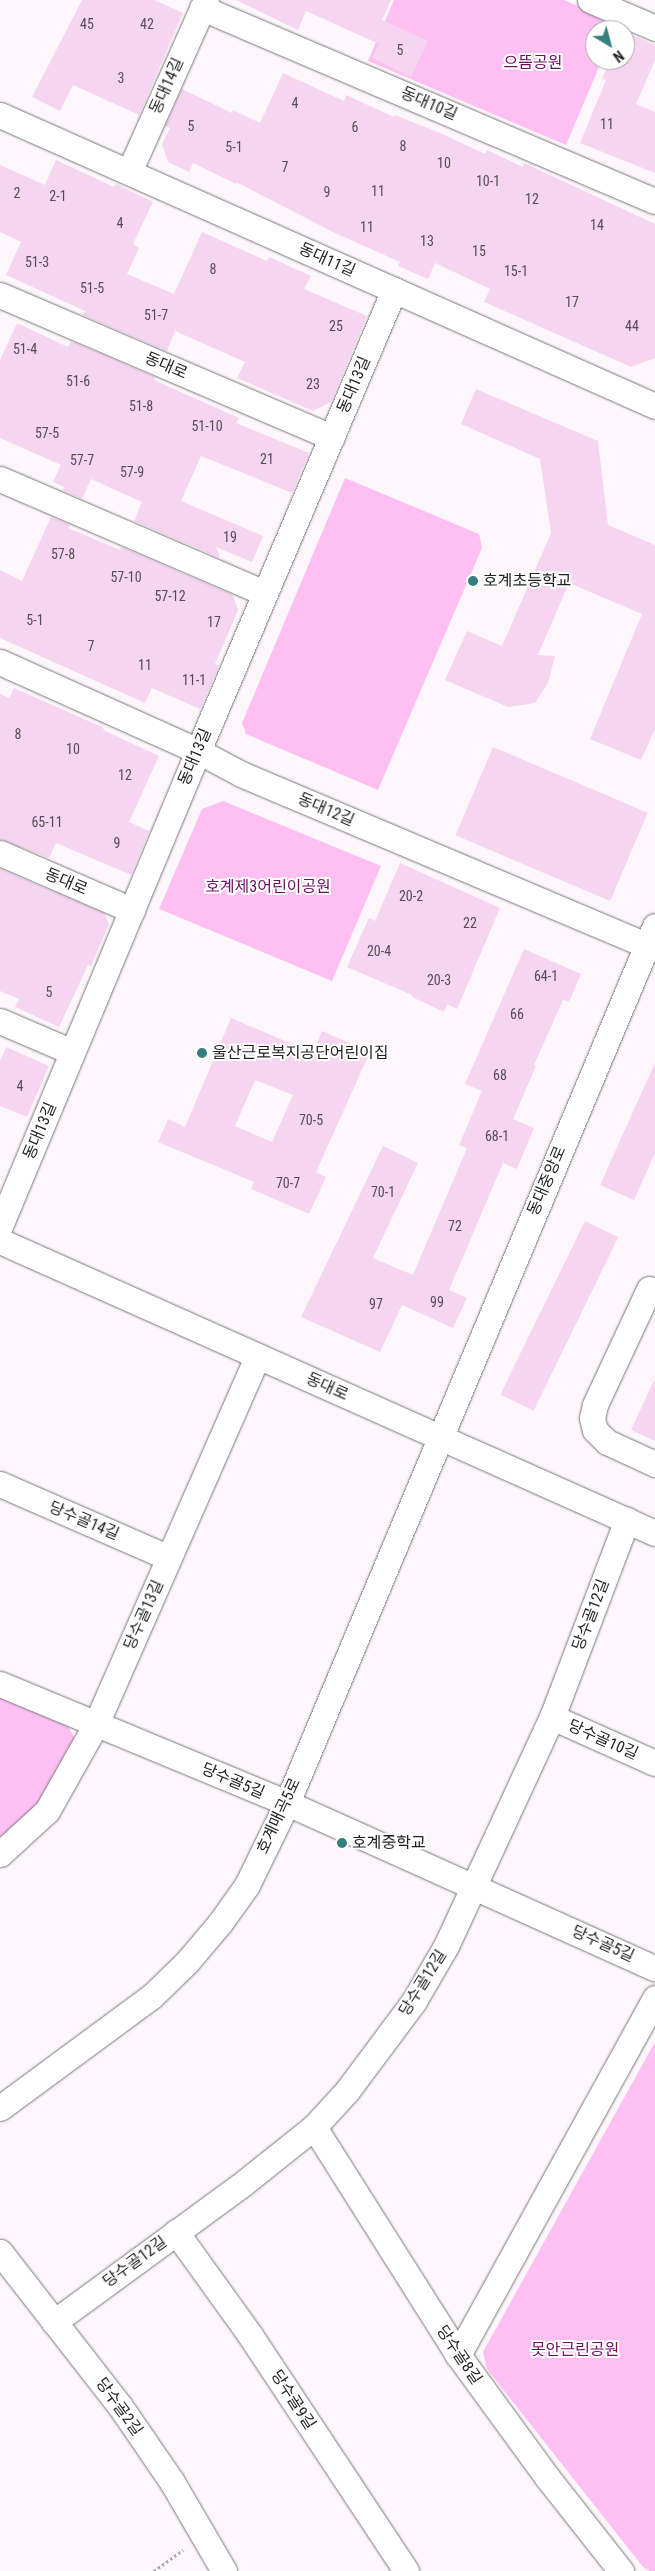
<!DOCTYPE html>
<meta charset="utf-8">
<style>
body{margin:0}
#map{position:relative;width:655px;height:2571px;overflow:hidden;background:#fdf7fc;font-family:"Roboto Condensed","Noto Sans KR",sans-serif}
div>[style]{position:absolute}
.green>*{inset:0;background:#fec0f2}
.building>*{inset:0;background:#f5d5ef;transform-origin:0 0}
.path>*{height:3px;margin-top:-1.5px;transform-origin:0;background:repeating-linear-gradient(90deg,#aca8ac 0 2.5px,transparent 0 5px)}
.roads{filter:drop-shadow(0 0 1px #7a7579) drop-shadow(0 0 1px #7a7579)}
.minor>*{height:25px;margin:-12.5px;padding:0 12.5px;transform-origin:12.5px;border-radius:12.5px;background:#fff}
.dots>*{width:14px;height:14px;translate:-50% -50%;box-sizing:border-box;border:2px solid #fff;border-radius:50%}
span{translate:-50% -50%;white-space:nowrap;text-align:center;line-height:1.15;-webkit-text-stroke:4px #fff;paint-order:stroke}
.number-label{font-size:14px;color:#564c54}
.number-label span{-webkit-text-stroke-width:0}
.park-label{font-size:16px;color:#6d1064}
.street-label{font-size:16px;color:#211f21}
.poi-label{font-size:16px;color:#211f21}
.left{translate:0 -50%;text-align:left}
.north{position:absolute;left:585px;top:20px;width:50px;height:50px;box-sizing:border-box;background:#fff;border:1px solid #a6a5a6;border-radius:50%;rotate:143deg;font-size:14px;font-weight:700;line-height:20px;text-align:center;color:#211f21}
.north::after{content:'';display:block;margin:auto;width:18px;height:22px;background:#367f80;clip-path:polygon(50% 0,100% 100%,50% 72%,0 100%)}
</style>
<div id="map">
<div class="green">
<div style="clip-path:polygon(394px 0,564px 0,618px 23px,615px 30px,595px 30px,595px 60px,602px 60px,566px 145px,368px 61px)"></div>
<div style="clip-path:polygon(345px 478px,479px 534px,482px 548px,378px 790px,246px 734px,242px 723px)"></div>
<div style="clip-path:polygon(223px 801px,381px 866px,332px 981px,159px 909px,202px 809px)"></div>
<div style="clip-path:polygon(0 1697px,68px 1726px,77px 1742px,34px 1810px,0 1845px)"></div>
<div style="clip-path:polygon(655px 2042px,655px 2571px,650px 2571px,643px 2567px,487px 2369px,483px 2352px)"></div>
</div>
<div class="building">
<div style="clip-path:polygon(82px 0,154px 0,183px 13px,139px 115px,73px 85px,60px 111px,32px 97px)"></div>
<div style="clip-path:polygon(236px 0,391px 0,382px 20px,428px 41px,411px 77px,372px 58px,379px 44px,306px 11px,298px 30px)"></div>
<div style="clip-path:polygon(625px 32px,655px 45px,655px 60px,636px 104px,655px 112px,655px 173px,580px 143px,606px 80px,602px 79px,610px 60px,625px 60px)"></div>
<div style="clip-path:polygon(283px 73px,344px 101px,346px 95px,394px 117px,395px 115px,440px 133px,485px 154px,487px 150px,523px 167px,524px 163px,655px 224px,655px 358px,631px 367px,484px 302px,490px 289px,435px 263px,428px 279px,398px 266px,400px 262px,335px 233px,236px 182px,236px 184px,193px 163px,189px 172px,168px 162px,162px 144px,170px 128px,165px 126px,182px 89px,232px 113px,233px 110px,260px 123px)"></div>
<div style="clip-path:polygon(56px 160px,114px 187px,116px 184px,153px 202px,133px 244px,139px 248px,127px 274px,174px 294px,202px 232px,267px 261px,269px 257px,311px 276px,304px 289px,367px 316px,331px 402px,313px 411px,237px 378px,245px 362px,175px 331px,167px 351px,83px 315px,85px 311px,6px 275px,21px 242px,0 232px,0 165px,45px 185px)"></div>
<div style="clip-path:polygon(17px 323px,68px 347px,71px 341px,155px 377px,154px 380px,239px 418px,236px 423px,309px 453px,292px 493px,201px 456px,181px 501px,263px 536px,252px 562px,216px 547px,220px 558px,134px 521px,142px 502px,91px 479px,82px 499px,63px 490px,64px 487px,53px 482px,61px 465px,0 438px,0 360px)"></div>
<div style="clip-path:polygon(476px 389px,598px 441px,608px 525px,655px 545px,655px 729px,641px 760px,590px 739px,642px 614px,569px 583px,538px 655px,555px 656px,548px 683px,535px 703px,508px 707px,445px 680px,467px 631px,502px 646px,551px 533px,540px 459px,461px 424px)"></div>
<div style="clip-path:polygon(51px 517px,70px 525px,68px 528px,120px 550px,121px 547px,233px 595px,238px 610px,215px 664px,219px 666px,200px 709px,152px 688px,145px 703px,0 638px,0 570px,22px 581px)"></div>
<div style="clip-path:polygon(14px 688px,104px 728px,103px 730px,159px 756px,129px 822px,149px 831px,131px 875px,56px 843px,49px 858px,0 839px,0 694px,9px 698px)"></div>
<div style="left:493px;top:747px;width:168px;height:96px;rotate:23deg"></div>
<div style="clip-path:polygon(400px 863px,500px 908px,457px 1009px,447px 1004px,444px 1012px,412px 997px,412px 995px,347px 967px,369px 918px,375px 921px)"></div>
<div style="clip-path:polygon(0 869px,104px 913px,109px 924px,91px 966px,88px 965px,59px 1027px,15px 1007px,19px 999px,0 991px)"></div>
<div style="clip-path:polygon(524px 949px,581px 974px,569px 1002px,563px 1000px,534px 1065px,536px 1066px,513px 1119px,534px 1128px,517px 1169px,503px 1163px,449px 1290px,467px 1298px,453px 1328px,402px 1305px,380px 1352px,301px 1317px,383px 1146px,418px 1163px,373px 1258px,413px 1275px,467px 1148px,459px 1145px,482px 1091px,465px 1084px)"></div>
<div style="clip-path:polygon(evenodd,231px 1018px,313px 1053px,322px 1031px,370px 1052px,316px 1172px,326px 1177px,309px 1214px,251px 1189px,254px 1182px,158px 1142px,168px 1119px,185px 1127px,231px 1018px,255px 1080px,293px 1095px,272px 1142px,235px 1126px,255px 1080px)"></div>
<div style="clip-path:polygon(6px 1047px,49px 1066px,27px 1117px,0 1106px,0 1061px)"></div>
<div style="clip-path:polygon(655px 1063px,655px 1153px,634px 1200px,600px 1185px)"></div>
<div style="left:585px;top:1221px;width:37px;height:193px;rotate:26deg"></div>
<div style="clip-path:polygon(655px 1378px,655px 1441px,631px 1430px)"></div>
</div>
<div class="path">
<div style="left:154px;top:2571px;width:36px;rotate:-36deg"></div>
</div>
<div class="roads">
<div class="minor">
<div style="left:590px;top:0;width:71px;rotate:23.3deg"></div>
<div style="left:202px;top:8px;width:492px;rotate:23.1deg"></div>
<div style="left:0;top:115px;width:717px;rotate:23.95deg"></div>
<div style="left:129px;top:172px;width:188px;rotate:-65.9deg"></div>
<div style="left:0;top:295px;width:361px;rotate:23.2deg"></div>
<div style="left:0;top:479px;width:288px;rotate:23.3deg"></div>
<div style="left:0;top:662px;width:217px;rotate:24.2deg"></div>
<div style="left:198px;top:751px;width:49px;rotate:28.1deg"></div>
<div style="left:241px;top:774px;width:449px;rotate:22.9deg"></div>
<div style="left:0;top:853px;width:144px;rotate:23.4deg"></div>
<div style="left:0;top:1021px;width:78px;rotate:23.3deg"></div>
<div style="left:0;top:1226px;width:515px;rotate:-67.37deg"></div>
<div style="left:198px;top:751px;width:501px;rotate:-66.97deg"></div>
<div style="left:0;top:1241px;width:717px;rotate:24.03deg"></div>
<div style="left:649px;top:1289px;width:128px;rotate:115deg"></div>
<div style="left:595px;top:1405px;width:13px;rotate:103deg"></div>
<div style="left:592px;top:1418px;width:12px;rotate:76deg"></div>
<div style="left:595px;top:1430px;width:17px;rotate:45deg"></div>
<div style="left:607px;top:1442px;width:53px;rotate:24.6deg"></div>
<div style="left:0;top:1484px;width:184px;rotate:23.6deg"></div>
<div style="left:0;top:1684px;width:311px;rotate:22.5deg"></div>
<div style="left:287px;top:1803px;width:403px;rotate:24.2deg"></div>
<div style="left:552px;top:1717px;width:113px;rotate:24.1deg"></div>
<div style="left:0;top:1854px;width:64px;rotate:-42.5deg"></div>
<div style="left:47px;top:1811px;width:100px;rotate:-60.6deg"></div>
<div style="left:96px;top:1724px;width:401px;rotate:-66.3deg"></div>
<div style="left:0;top:2108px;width:189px;rotate:-36.4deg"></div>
<div style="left:152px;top:1996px;width:49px;rotate:-44.2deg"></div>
<div style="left:187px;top:1962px;width:51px;rotate:-49.8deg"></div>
<div style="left:220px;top:1923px;width:47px;rotate:-54.6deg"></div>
<div style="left:247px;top:1885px;width:91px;rotate:-64deg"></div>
<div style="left:287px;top:1803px;width:951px;rotate:-67.24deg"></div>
<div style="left:314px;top:2127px;width:270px;rotate:57.7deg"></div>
<div style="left:458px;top:2355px;width:151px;rotate:53.9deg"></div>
<div style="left:547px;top:2477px;width:120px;rotate:51.8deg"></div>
<div style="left:176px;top:2232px;width:127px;rotate:54.3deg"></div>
<div style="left:250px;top:2335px;width:283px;rotate:56.5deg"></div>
<div style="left:0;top:2252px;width:195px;rotate:52.1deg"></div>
<div style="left:120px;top:2406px;width:92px;rotate:55.6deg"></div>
<div style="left:172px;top:2482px;width:103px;rotate:59.7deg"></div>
<div style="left:54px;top:2322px;width:230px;rotate:-36.2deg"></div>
<div style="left:240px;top:2186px;width:95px;rotate:-38.6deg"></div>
<div style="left:314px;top:2127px;width:49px;rotate:-47.5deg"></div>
<div style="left:347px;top:2091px;width:112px;rotate:-53.3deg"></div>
<div style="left:414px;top:2001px;width:66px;rotate:-59.9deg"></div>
<div style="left:447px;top:1944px;width:250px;rotate:-65.2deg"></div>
<div style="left:552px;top:1717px;width:211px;rotate:-69.2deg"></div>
<div style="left:458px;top:2355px;width:408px;rotate:-61.1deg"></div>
</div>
</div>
<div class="dots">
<div style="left:473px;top:581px;background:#367f80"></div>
<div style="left:202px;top:1053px;background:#367f80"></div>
<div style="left:342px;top:1843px;background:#367f80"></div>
</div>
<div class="number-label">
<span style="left:87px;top:24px">45</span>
<span style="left:147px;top:24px">42</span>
<span style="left:400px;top:50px">5</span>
<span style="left:121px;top:78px">3</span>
<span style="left:295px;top:103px">4</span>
<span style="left:607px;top:124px">11</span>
<span style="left:191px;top:126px">5</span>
<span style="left:355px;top:127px">6</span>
<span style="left:403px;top:146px">8</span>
<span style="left:234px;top:147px">5-1</span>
<span style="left:444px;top:163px">10</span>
<span style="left:285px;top:167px">7</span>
<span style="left:488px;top:181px">10-1</span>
<span style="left:378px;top:191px">11</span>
<span style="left:327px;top:192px">9</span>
<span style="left:17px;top:193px">2</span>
<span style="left:58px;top:196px">2-1</span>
<span style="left:532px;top:199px">12</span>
<span style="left:120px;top:223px">4</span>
<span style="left:597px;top:225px">14</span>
<span style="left:367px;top:227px">11</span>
<span style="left:427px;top:241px">13</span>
<span style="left:479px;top:251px">15</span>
<span style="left:37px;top:262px">51-3</span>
<span style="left:213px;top:269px">8</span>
<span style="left:516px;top:271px">15-1</span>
<span style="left:92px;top:288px">51-5</span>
<span style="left:572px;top:302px">17</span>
<span style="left:156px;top:315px">51-7</span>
<span style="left:336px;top:326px">25</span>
<span style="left:632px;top:326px">44</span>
<span style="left:25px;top:349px">51-4</span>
<span style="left:78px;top:381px">51-6</span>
<span style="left:313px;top:384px">23</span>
<span style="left:141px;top:406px">51-8</span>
<span style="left:207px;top:426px">51-10</span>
<span style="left:47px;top:433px">57-5</span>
<span style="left:267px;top:459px">21</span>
<span style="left:82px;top:460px">57-7</span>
<span style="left:132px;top:472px">57-9</span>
<span style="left:230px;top:537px">19</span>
<span style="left:63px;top:554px">57-8</span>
<span style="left:126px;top:577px">57-10</span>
<span style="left:170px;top:596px">57-12</span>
<span style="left:35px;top:620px">5-1</span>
<span style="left:214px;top:622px">17</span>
<span style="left:91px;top:646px">7</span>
<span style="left:145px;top:665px">11</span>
<span style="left:194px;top:680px">11-1</span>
<span style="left:18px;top:734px">8</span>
<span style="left:73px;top:749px">10</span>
<span style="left:125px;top:775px">12</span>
<span style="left:47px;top:822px">65-11</span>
<span style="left:117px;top:843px">9</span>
<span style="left:411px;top:896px">20-2</span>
<span style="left:470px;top:923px">22</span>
<span style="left:379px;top:951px">20-4</span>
<span style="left:546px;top:976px">64-1</span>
<span style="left:439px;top:980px">20-3</span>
<span style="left:49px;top:992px">5</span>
<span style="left:517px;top:1014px">66</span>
<span style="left:500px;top:1075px">68</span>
<span style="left:20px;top:1086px">4</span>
<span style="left:311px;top:1120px">70-5</span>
<span style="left:497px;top:1136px">68-1</span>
<span style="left:288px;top:1183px">70-7</span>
<span style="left:383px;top:1192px">70-1</span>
<span style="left:455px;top:1226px">72</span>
<span style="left:437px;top:1302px">99</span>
<span style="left:376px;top:1304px">97</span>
</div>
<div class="park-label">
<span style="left:533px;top:63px">으뜸공원</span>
<span style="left:268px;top:887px">호계제3어린이공원</span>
<span style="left:575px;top:2350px">못안근린공원</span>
</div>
<div class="street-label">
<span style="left:167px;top:86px;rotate:-66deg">동대14길</span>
<span style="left:429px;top:104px;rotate:23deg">동대10길</span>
<span style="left:327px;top:260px;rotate:24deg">동대11길</span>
<span style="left:166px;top:366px;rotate:23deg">동대로</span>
<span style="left:354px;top:385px;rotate:-67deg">동대13길</span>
<span style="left:195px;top:757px;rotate:-67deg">동대13길</span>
<span style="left:326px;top:810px;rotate:23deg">동대12길</span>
<span style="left:66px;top:882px;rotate:23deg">동대로</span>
<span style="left:40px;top:1131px;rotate:-67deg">동대13길</span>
<span style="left:547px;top:1181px;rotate:-67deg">동대중앙로</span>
<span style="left:327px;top:1387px;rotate:24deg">동대로</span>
<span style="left:84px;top:1521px;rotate:23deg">당수골14길</span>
<span style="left:144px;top:1615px;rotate:-66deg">당수골13길</span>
<span style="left:591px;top:1615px;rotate:-69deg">당수골12길</span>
<span style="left:603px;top:1740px;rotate:24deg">당수골10길</span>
<span style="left:233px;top:1781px;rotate:23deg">당수골5길</span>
<span style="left:279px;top:1816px;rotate:-65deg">호계매곡5로</span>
<span style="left:603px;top:1944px;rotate:24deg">당수골5길</span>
<span style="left:423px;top:1983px;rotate:-58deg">당수골12길</span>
<span style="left:135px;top:2262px;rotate:-36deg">당수골12길</span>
<span style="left:459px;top:2355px;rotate:56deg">당수골8길</span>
<span style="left:293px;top:2400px;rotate:57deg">당수골9길</span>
<span style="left:119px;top:2407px;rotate:54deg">당수골2길</span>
</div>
<div class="poi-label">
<span class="left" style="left:483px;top:581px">호계초등학교</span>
<span class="left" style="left:212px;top:1053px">울산근로복지공단어린이집</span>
<span class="left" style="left:352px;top:1843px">호계중학교</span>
</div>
<div class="north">N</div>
</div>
